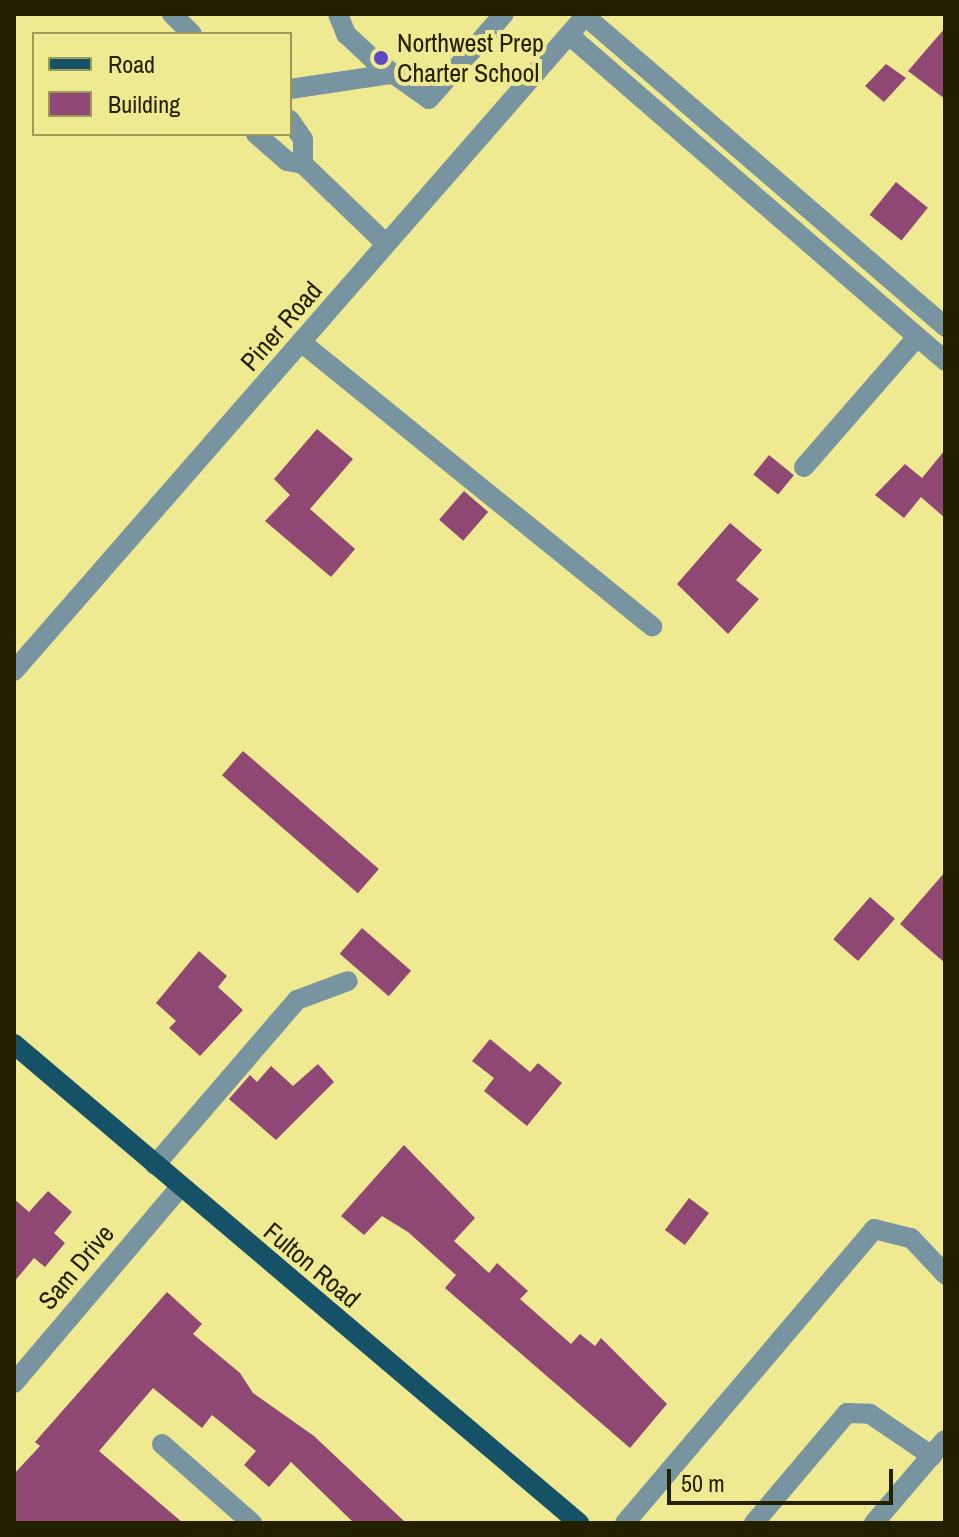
<!DOCTYPE html>
<style>
body{margin:0}
#map{position:relative;width:959px;height:1537px;overflow:hidden;background:#efe991;font-family:"Archivo Narrow",sans-serif}
div>[style]{position:absolute}
.building>*{inset:0;background:#8f4873;transform-origin:0 0}
.minor>*{height:20px;margin:-10px;padding:0 10px;transform-origin:10px;border-radius:10px;background:#7894a0}
.major>*{height:20px;margin:-10px;padding:0 10px;transform-origin:10px;border-radius:10px;background:#165267}
.dots>*{width:22px;height:22px;translate:-50% -50%;box-sizing:border-box;border:4px solid #efe991;border-radius:50%}
span{translate:-50% -50%;white-space:nowrap;text-align:center;line-height:1.15;-webkit-text-stroke:8px #efe991;paint-order:stroke}
.poi-label{font-size:26px;color:#232000}
.left{translate:0 -50%;text-align:left}
.street-label{font-size:26px;color:#232000}
.frame{position:absolute;inset:0;border:16px solid #232000;pointer-events:none}
.legend{position:absolute;left:32px;top:32px;width:260px;height:104px;box-sizing:border-box;background:#efe991;border:2px solid #9d9957;margin:0;padding:10px 14px;list-style:none;font-size:24px;color:#232000}
.legend li{display:flex;align-items:center;gap:16px;height:40px}
.legend b{width:40px;border:2px solid #9d9957}
.scale{position:absolute;left:667px;top:1469px;width:226px;height:36px;box-sizing:border-box;border:4px solid #232000;border-top:0;padding-left:10px;font-size:24px;line-height:28px;white-space:nowrap;color:#232000;-webkit-text-stroke:6px #efe991;paint-order:stroke}
</style>
<div id="map">
<div class="building">
<div style="clip-path:polygon(945px 28px,945px 99px,908px 71px)"></div>
<div style="clip-path:polygon(886px 64px,906px 78px,884px 102px,865px 86px)"></div>
<div style="left:896px;top:182px;width:41px;height:42px;rotate:39deg"></div>
<div style="clip-path:polygon(317px 429px,353px 459px,310px 509px,355px 549px,331px 577px,265px 521px,290px 495px,274px 479px)"></div>
<div style="clip-path:polygon(945px 450px,945px 518px,921px 497px,904px 518px,875px 495px,905px 464px,922px 478px)"></div>
<div style="left:769px;top:455px;width:32px;height:25px;rotate:39deg"></div>
<div style="left:464px;top:491px;width:32px;height:38px;rotate:41deg"></div>
<div style="clip-path:polygon(730px 523px,762px 550px,736px 580px,759px 599px,728px 634px,677px 584px)"></div>
<div style="left:243px;top:751px;width:180px;height:32px;rotate:41deg"></div>
<div style="clip-path:polygon(945px 872px,945px 963px,900px 924px)"></div>
<div style="left:870px;top:897px;width:33px;height:56px;rotate:41deg"></div>
<div style="left:362px;top:928px;width:65px;height:34px;rotate:41deg"></div>
<div style="clip-path:polygon(199px 951px,227px 976px,218px 987px,243px 1010px,200px 1056px,169px 1028px,176px 1021px,156px 1003px)"></div>
<div style="clip-path:polygon(490px 1039px,530px 1072px,538px 1063px,562px 1083px,527px 1126px,484px 1091px,494px 1078px,472px 1061px)"></div>
<div style="clip-path:polygon(318px 1064px,334px 1082px,276px 1140px,229px 1099px,250px 1075px,257px 1082px,271px 1066px,293px 1086px)"></div>
<div style="clip-path:polygon(404px 1145px,475px 1218px,454px 1241px,489px 1273px,497px 1263px,528px 1291px,520px 1299px,571px 1344px,580px 1334px,595px 1346px,601px 1338px,667px 1404px,630px 1448px,445px 1288px,456px 1275px,408px 1232px,382px 1216px,364px 1235px,341px 1216px)"></div>
<div style="clip-path:polygon(48px 1191px,72px 1212px,54px 1233px,65px 1243px,45px 1267px,34px 1258px,14px 1282px,14px 1199px,29px 1212px)"></div>
<div style="left:689px;top:1198px;width:25px;height:40px;rotate:37deg"></div>
<div style="clip-path:polygon(167px 1292px,202px 1324px,193px 1334px,240px 1373px,253px 1393px,314px 1436px,406px 1523px,354px 1523px,291px 1462px,269px 1487px,244px 1465px,256px 1451px,212px 1415px,202px 1428px,153px 1388px,99px 1451px,183px 1523px,14px 1523px,14px 1474px,40px 1446px,35px 1442px)"></div>
</div>
<div class="minor">
<div style="left:172px;top:14px;width:28px;rotate:45deg"></div>
<div style="left:338px;top:14px;width:22px;rotate:68deg"></div>
<div style="left:346px;top:34px;width:38px;rotate:43deg"></div>
<div style="left:374px;top:60px;width:67px;rotate:35.3deg"></div>
<div style="left:429px;top:99px;width:113px;rotate:-48.6deg"></div>
<div style="left:583px;top:14px;width:479px;rotate:40.8deg"></div>
<div style="left:569px;top:35px;width:498px;rotate:40.9deg"></div>
<div style="left:290px;top:89px;width:101px;rotate:-8.5deg"></div>
<div style="left:290px;top:120px;width:23px;rotate:56deg"></div>
<div style="left:303px;top:139px;width:25px;rotate:90deg"></div>
<div style="left:256px;top:134px;width:41px;rotate:41.1deg"></div>
<div style="left:287px;top:161px;width:16px;rotate:11deg"></div>
<div style="left:303px;top:164px;width:115px;rotate:43.9deg"></div>
<div style="left:301px;top:342px;width:452px;rotate:39deg"></div>
<div style="left:804px;top:467px;width:172px;rotate:-49deg"></div>
<div style="left:14px;top:671px;width:872px;rotate:-48.91deg"></div>
<div style="left:155px;top:1165px;width:218px;rotate:-49.3deg"></div>
<div style="left:297px;top:1000px;width:54px;rotate:-20.4deg"></div>
<div style="left:14px;top:1383px;width:257px;rotate:-49.7deg"></div>
<div style="left:162px;top:1444px;width:120px;rotate:41.3deg"></div>
<div style="left:625px;top:1523px;width:385px;rotate:-49.7deg"></div>
<div style="left:874px;top:1229px;width:38px;rotate:14deg"></div>
<div style="left:911px;top:1238px;width:50px;rotate:46.6deg"></div>
<div style="left:754px;top:1523px;width:144px;rotate:-49.8deg"></div>
<div style="left:847px;top:1413px;width:23px;rotate:2deg"></div>
<div style="left:870px;top:1414px;width:75px;rotate:34.1deg"></div>
<div style="left:874px;top:1523px;width:109px;rotate:-49.5deg"></div>
</div>
<div class="major">
<div style="left:14px;top:1044px;width:741px;rotate:40.29deg"></div>
</div>
<div class="dots">
<div style="left:381px;top:58px;background:#5c49c2"></div>
</div>
<div class="poi-label">
<span class="left" style="left:397px;top:58px">Northwest Prep<br>Charter School</span>
</div>
<div class="street-label">
<span style="left:281px;top:326px;rotate:-49deg">Piner Road</span>
<span style="left:312px;top:1265px;rotate:40deg">Fulton Road</span>
<span style="left:76px;top:1267px;rotate:-50deg">Sam Drive</span>
</div>
<div class="frame"></div>
<ul class="legend">
<li><b style="height:10px;background:#165267"></b>Road</li>
<li><b style="height:22px;background:#8f4873"></b>Building</li>
</ul>
<div class="scale">50 m</div>
</div>
